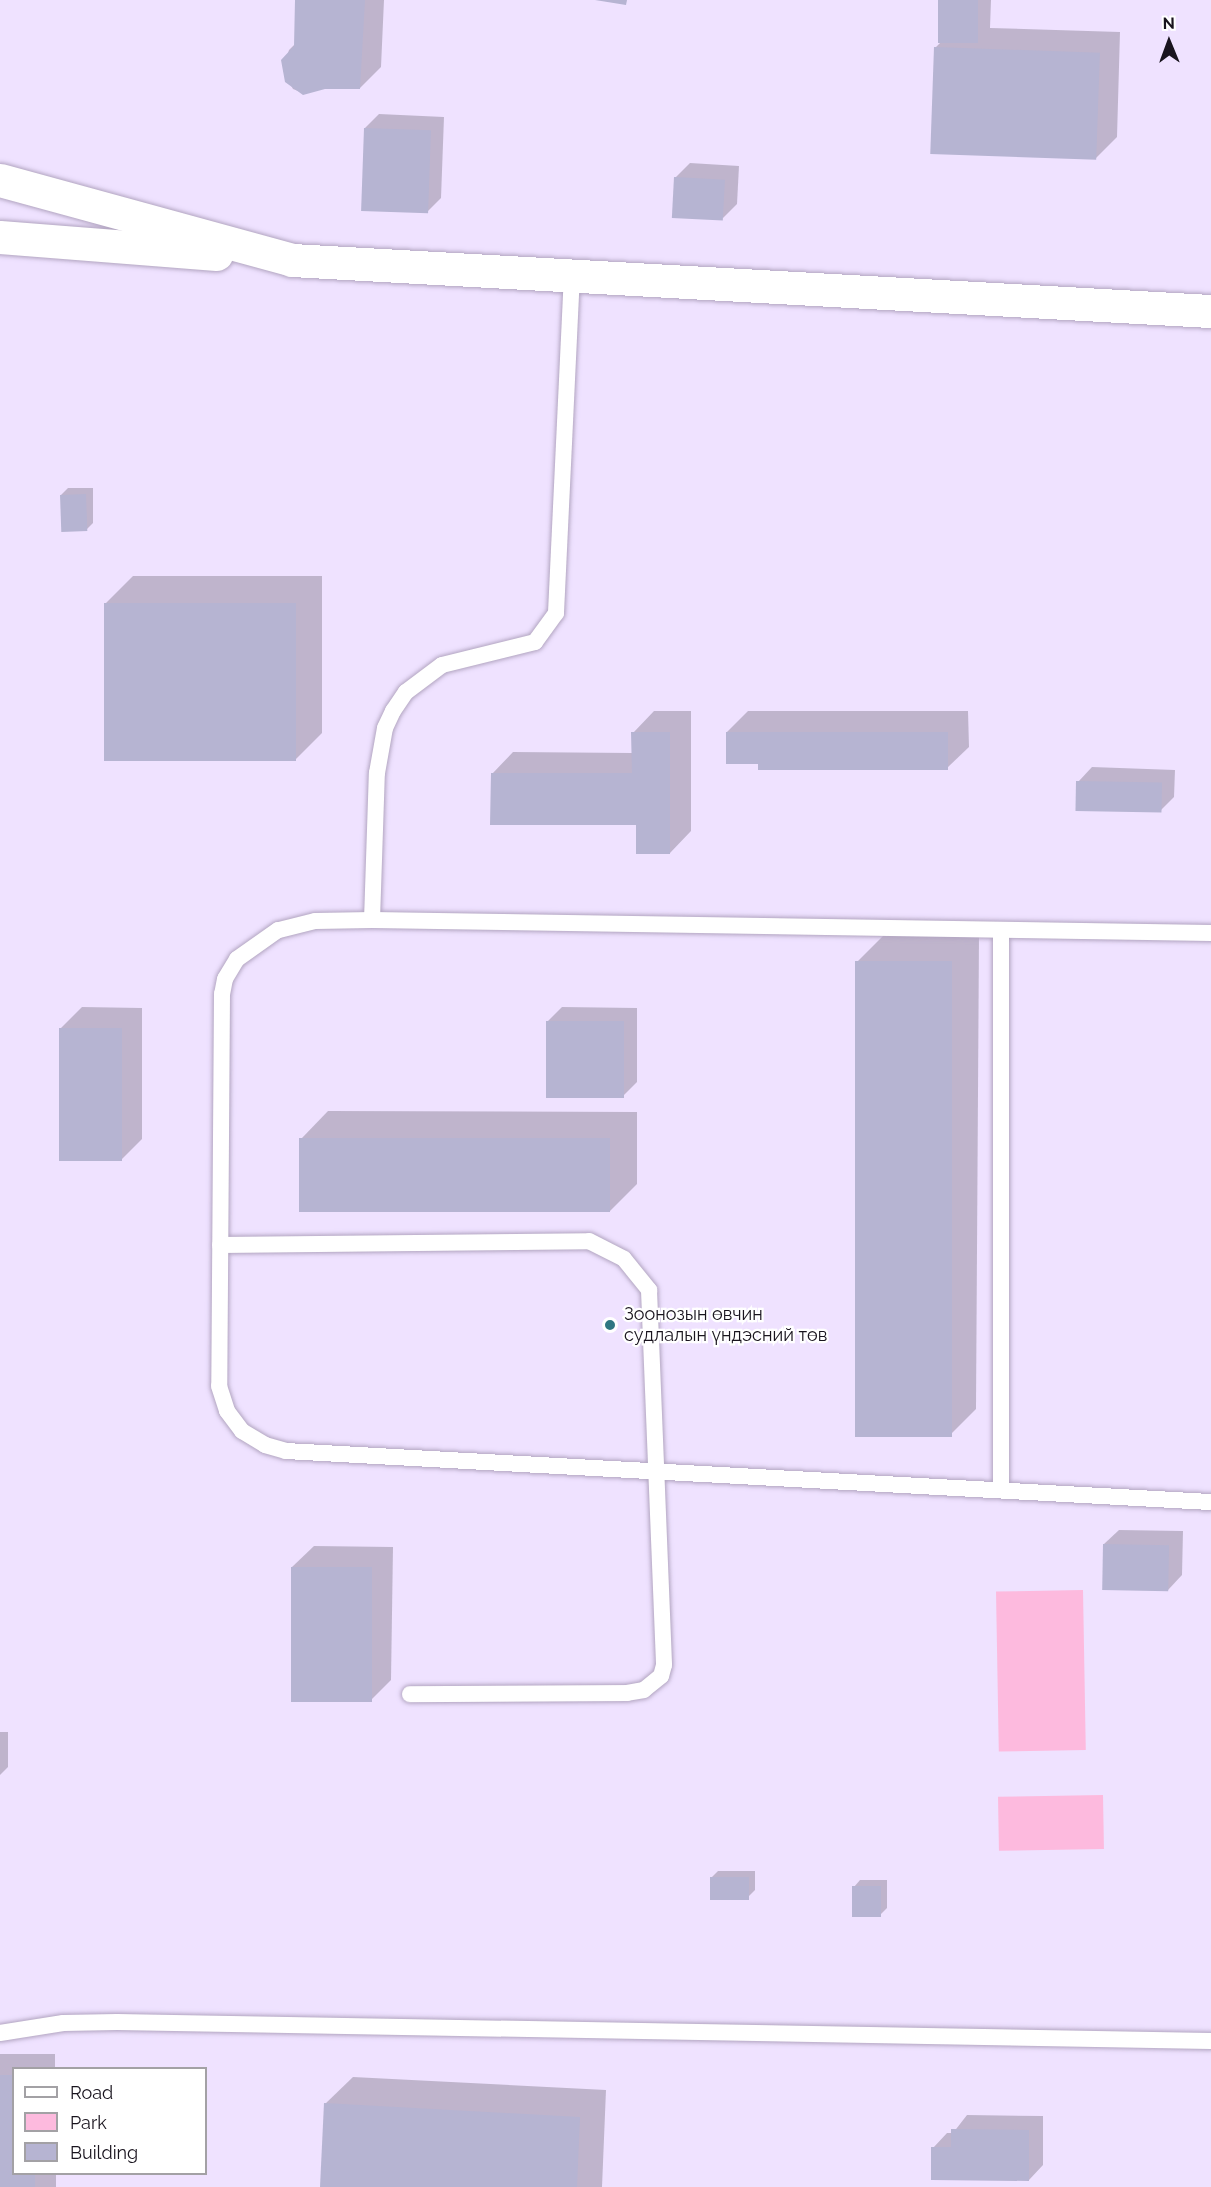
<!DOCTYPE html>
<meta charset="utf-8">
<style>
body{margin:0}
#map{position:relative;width:1211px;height:2187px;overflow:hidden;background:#f8f2fe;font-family:Raleway,sans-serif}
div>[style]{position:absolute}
.built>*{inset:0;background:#efe2ff}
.green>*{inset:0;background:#fdbade;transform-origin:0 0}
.shadow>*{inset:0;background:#0003}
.building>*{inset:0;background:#b6b4d2;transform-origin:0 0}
.roads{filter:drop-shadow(0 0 2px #b2a5c1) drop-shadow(0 0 2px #b2a5c1)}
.lane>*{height:16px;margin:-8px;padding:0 8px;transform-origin:8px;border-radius:8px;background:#fff}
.street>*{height:33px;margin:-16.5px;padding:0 16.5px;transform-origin:16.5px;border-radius:16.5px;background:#fff}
.dots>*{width:16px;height:16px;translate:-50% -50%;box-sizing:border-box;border:3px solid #fff;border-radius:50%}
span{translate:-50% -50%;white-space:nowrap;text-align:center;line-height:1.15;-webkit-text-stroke:4.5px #fff;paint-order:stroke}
.poi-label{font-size:18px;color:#19141e}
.left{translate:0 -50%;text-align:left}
.legend{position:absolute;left:12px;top:2067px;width:195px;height:108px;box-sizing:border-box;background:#fff;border:2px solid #a3a1a5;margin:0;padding:8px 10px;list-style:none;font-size:18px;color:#19141e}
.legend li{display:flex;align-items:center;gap:12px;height:30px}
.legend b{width:30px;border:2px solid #a3a1a5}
.north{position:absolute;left:1139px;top:12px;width:60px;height:60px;-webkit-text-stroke:4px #fff;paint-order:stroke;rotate:359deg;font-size:16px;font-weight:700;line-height:24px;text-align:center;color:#19141e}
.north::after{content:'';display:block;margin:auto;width:21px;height:27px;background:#19141e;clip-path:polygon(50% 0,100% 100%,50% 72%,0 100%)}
</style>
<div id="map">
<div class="built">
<div style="clip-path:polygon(evenodd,0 0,1211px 0,1211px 2187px,0 2187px,0 0,14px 2068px,206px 2068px,206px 2174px,14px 2174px,14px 2068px)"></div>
</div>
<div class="green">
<div style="left:1083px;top:1590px;width:160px;height:87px;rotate:89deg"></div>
<div style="left:1103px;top:1795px;width:54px;height:105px;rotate:89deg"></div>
</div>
<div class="shadow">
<div style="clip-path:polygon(297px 0,384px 0,381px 67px,360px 88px,325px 87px,303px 93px,293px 89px,283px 70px,289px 50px,296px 43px)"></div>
<div style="clip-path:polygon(940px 0,991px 0,990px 28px,1120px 32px,1117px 137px,1096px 158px,935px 48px,941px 42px)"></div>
<div style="clip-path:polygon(379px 114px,444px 117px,441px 198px,426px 213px,365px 128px)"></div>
<div style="clip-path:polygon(690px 163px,739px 166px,737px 204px,723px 218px,675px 178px)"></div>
<div style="clip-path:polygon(68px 488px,93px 488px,93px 523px,86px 530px,61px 495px)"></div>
<div style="clip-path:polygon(133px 576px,322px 576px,322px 733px,295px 760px,106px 603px)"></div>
<div style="clip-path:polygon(654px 711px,691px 711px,691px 831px,670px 853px,638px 824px,492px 774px,513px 752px,633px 753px,633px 733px)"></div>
<div style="clip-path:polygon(748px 711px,968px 711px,969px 747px,947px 768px,760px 763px,727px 732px)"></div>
<div style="clip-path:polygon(1092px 767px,1175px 770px,1174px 797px,1160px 811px,1078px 782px)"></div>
<div style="clip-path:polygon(884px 935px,979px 935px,976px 1409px,949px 1436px,857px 962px)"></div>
<div style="clip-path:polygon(82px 1007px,142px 1008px,142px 1139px,121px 1160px,61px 1028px)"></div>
<div style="clip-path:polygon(562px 1007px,637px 1008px,637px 1082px,622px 1097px,548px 1021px)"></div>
<div style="clip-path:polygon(328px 1111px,637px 1112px,637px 1184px,610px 1211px,301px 1139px)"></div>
<div style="clip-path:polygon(1119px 1530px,1183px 1531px,1182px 1575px,1168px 1590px,1104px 1544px)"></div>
<div style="clip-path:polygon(314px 1546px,393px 1547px,391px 1680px,370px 1701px,292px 1567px)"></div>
<div style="clip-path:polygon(0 1732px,8px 1732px,8px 1767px,0 1775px)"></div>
<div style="clip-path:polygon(718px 1871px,755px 1871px,755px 1890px,748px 1897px,711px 1878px)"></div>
<div style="clip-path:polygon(860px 1880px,887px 1880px,887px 1908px,880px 1915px,854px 1887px)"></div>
<div style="clip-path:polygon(0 2054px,55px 2054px,55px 2068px,14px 2068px,14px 2174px,56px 2174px,56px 2187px,0 2187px)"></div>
<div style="clip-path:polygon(353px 2077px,606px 2090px,602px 2187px,321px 2187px,325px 2104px)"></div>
<div style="clip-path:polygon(967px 2115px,1043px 2116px,1043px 2165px,1029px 2180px,933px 2148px,947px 2133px,953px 2133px)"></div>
</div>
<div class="building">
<div style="clip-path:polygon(295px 0,365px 0,360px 89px,325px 89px,303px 95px,285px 82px,281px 60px,294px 46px)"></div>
<div style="clip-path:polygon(595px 0,627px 0,626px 5px)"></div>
<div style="left:938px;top:0;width:40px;height:43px"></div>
<div style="left:934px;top:47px;width:166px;height:107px;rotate:2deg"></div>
<div style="left:364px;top:128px;width:67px;height:83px;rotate:2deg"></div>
<div style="left:674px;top:177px;width:51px;height:41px;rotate:3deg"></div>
<div style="left:86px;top:494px;width:37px;height:26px;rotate:88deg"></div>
<div style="left:104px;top:603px;width:192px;height:158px"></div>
<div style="clip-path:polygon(631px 732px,670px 732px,670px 854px,636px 854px,636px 825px,490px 825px,491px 773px,632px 773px)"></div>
<div style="clip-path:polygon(726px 732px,948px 732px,948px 770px,758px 770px,758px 764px,726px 764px)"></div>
<div style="left:1076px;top:781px;width:86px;height:30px;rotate:1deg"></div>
<div style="left:855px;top:961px;width:97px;height:476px"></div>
<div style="left:546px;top:1021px;width:78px;height:77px"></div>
<div style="left:59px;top:1028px;width:63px;height:133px"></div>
<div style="left:299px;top:1138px;width:311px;height:74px"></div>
<div style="left:1103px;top:1544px;width:66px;height:46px;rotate:1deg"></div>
<div style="left:291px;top:1567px;width:81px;height:135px"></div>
<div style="left:710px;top:1877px;width:39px;height:23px"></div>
<div style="left:852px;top:1886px;width:29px;height:31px"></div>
<div style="clip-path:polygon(0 2075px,14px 2075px,14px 2174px,35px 2174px,35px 2187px,0 2187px)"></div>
<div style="clip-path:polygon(324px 2103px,580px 2117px,577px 2187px,320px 2187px)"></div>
<div style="clip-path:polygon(951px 2129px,1029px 2130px,1029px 2181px,931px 2180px,931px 2147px,951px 2147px)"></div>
</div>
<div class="roads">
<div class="lane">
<div style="left:372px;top:920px;width:147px;rotate:-88.1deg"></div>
<div style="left:377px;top:773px;width:46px;rotate:-79.9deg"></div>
<div style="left:385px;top:728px;width:19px;rotate:-65deg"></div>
<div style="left:393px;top:711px;width:23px;rotate:-56deg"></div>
<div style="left:406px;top:692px;width:45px;rotate:-36.9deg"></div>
<div style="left:442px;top:665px;width:96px;rotate:-13.9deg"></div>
<div style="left:535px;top:642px;width:36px;rotate:-54deg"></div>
<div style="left:556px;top:613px;width:337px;rotate:-87.3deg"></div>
<div style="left:1001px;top:930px;width:560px;rotate:90deg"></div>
<div style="left:1211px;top:933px;width:839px;rotate:-179.11deg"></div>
<div style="left:372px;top:920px;width:57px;rotate:179deg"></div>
<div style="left:315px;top:921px;width:38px;rotate:166deg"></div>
<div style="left:278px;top:930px;width:50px;rotate:144.7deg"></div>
<div style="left:237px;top:959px;width:23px;rotate:121deg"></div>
<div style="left:225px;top:979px;width:15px;rotate:101deg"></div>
<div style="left:222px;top:994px;width:392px;rotate:90.4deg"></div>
<div style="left:219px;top:1386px;width:26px;rotate:72deg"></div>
<div style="left:227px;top:1411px;width:25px;rotate:53deg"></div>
<div style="left:242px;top:1431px;width:27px;rotate:31deg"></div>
<div style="left:265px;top:1445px;width:22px;rotate:16deg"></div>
<div style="left:286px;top:1451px;width:926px;rotate:3.16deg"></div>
<div style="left:220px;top:1245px;width:369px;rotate:-0.6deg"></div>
<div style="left:589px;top:1241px;width:39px;rotate:27deg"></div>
<div style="left:624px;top:1259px;width:40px;rotate:51deg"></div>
<div style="left:649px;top:1290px;width:375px;rotate:87.7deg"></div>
<div style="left:664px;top:1665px;width:11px;rotate:105deg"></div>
<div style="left:661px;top:1676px;width:22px;rotate:141deg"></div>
<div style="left:644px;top:1690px;width:17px;rotate:170deg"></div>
<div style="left:627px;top:1693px;width:217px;rotate:179.7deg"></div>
<div style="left:0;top:2033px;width:64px;rotate:-9deg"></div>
<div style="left:63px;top:2023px;width:54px;rotate:-1.1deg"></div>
<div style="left:117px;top:2022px;width:1094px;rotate:0.99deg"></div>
</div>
<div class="street">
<div style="left:0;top:180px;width:303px;rotate:15.3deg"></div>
<div style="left:292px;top:260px;width:920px;rotate:3.18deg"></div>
<div style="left:0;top:237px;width:217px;rotate:4.5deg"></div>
</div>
</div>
<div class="dots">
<div style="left:610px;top:1325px;background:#2f7682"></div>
</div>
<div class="poi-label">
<span class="left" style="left:624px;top:1325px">Зоонозын өвчин<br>судлалын үндэсний төв</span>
</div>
<ul class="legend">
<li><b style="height:8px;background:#fff"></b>Road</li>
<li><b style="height:16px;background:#fdbade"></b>Park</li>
<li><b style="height:16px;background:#b6b4d2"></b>Building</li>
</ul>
<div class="north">N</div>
</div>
